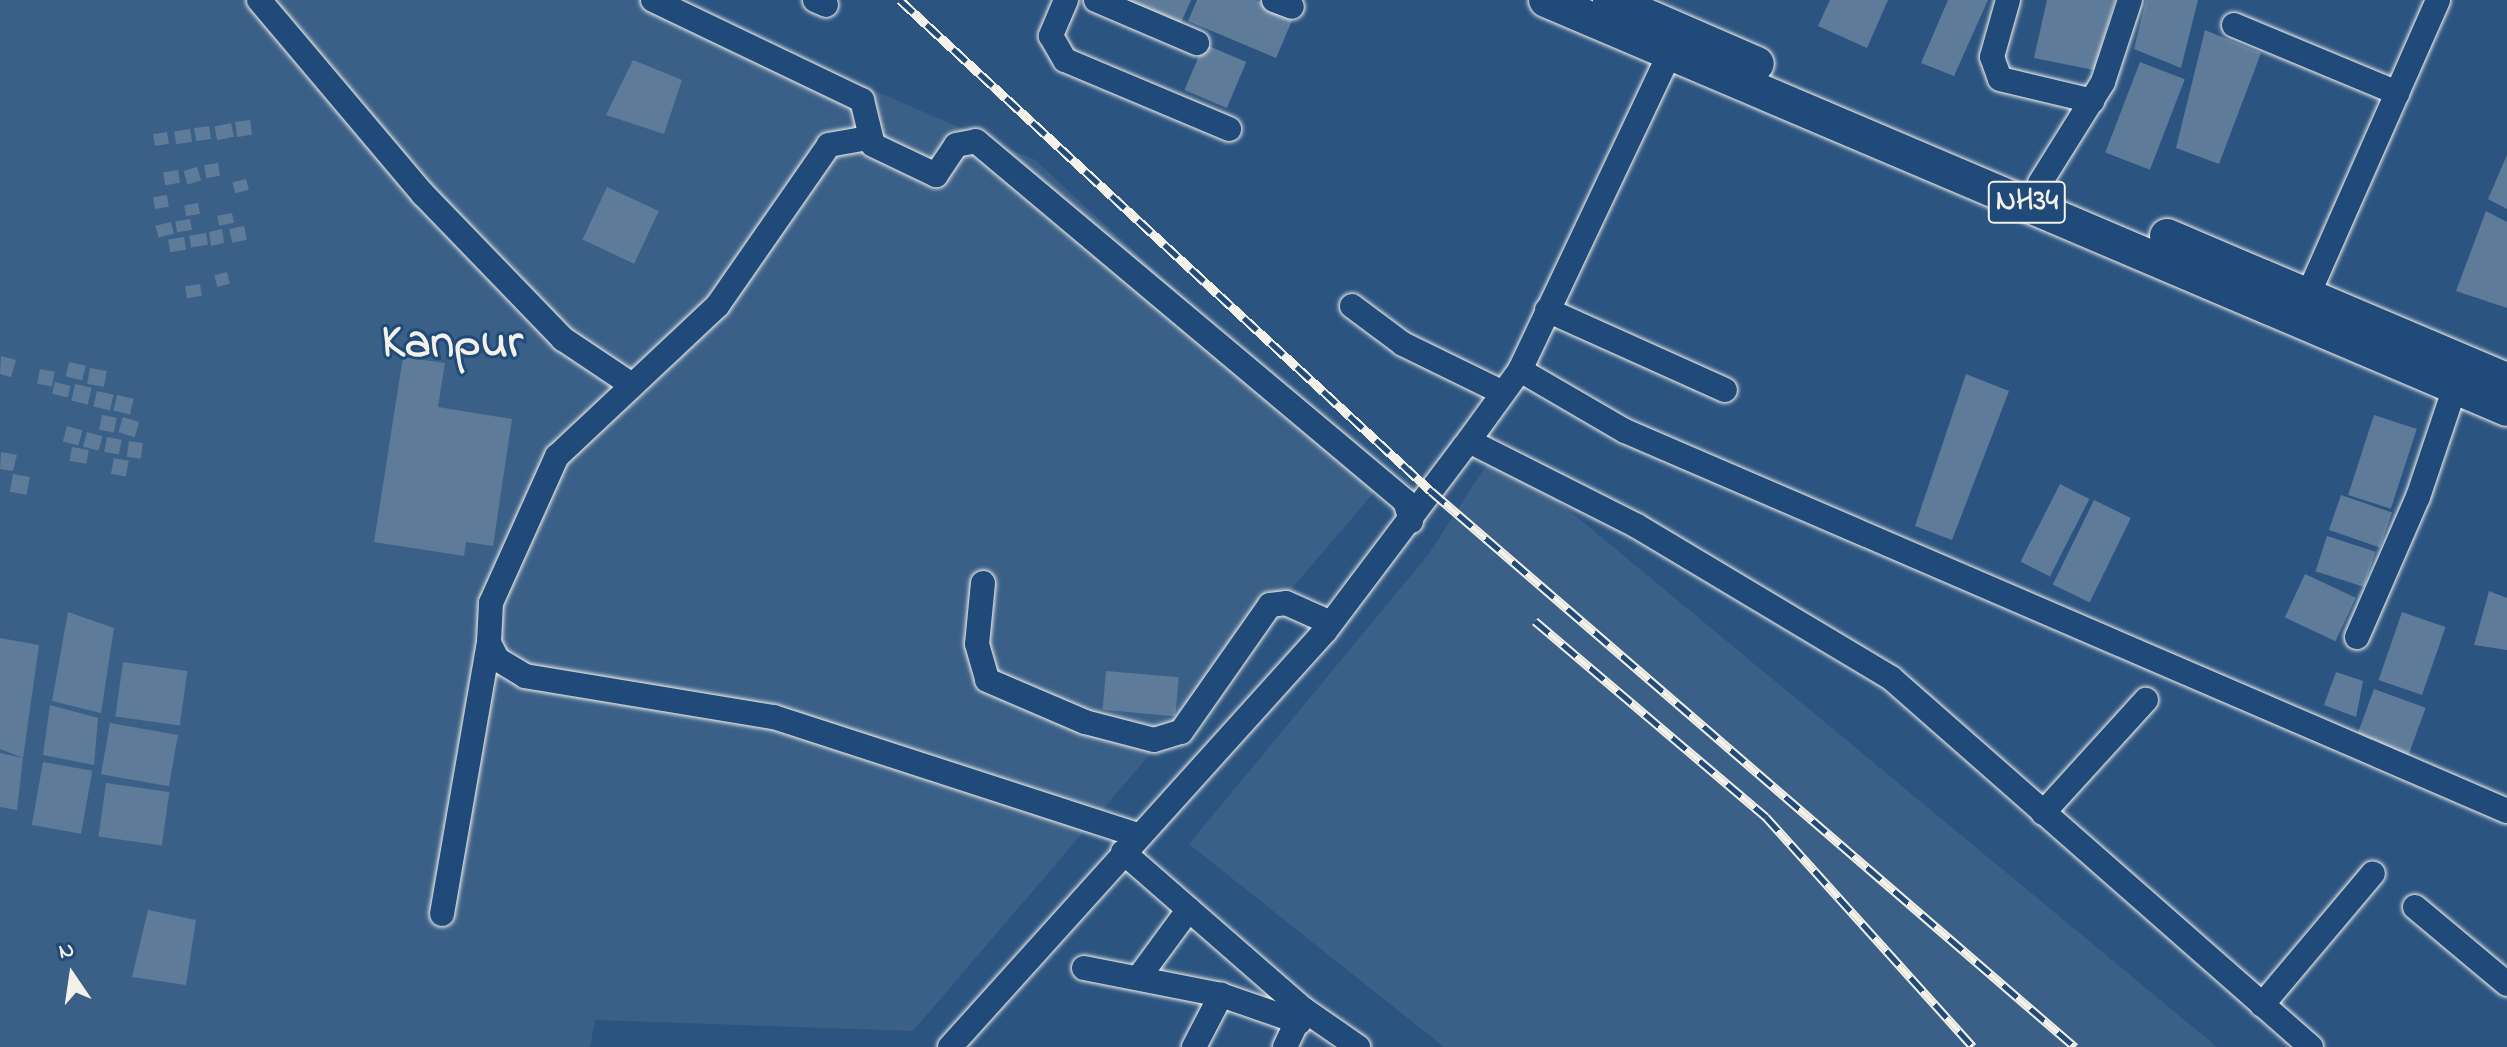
<!DOCTYPE html>
<style>
body{margin:0}
#map{position:relative;width:2507px;height:1047px;overflow:hidden;background:#2c5481;font-family:"Indie Flower",sans-serif}
div>[style]{position:absolute}
.built>*{inset:0;background:#3b6088}
.building>*{inset:0;background:#5e7b9a;transform-origin:0 0}
.roads{filter:drop-shadow(0 0 2px #f4f1e8) drop-shadow(0 0 2px #f4f1e8)}
.minor>*{height:24px;margin:-12px;padding:0 12px;transform-origin:12px;border-radius:12px;background:#1f4a7a}
.highway>*{height:34px;margin:-17px;padding:0 17px;transform-origin:17px;border-radius:17px;background:#1f4a7a}
.rail>*{height:9px;margin-top:-4.5px;transform-origin:0;background:repeating-linear-gradient(90deg,#1f4a7a 0 18px,#f4f1e8 0 36px);box-sizing:border-box;border-block:2px solid #f4f1e8}
span{translate:-50% -50%;white-space:nowrap;text-align:center;line-height:1.15;-webkit-text-stroke:6px #1f4a7a;paint-order:stroke}
.shield-label span{padding:2px 6px;background:#1f4a7a;border:2px solid;border-radius:6px;-webkit-text-stroke-width:0}
.shield-label{font-size:30px;color:#f4f1e8;font-weight:700}
.town-label{font-size:48px;color:#f4f1e8;font-weight:700}
.north{position:absolute;left:32px;top:935px;width:80px;height:80px;-webkit-text-stroke:6px #1f4a7a;paint-order:stroke;rotate:347deg;font-size:22px;font-weight:700;line-height:32px;text-align:center;color:#f4f1e8}
.north::after{content:'';display:block;margin:auto;width:28px;height:36px;background:#f4f1e8;clip-path:polygon(50% 0,100% 100%,50% 72%,0 100%)}
</style>
<div id="map">
<div class="built">
<div style="clip-path:polygon(0 0,665px 0,1035px 160px,1383px 482px,913px 1031px,595px 1020px,590px 1047px,0 1047px)"></div>
<div style="clip-path:polygon(1496px 450px,2217px 1047px,1444px 1047px,1189px 844px,1428px 555px)"></div>
</div>
<div class="building">
<div style="clip-path:polygon(1122px 0,1191px 0,1180px 25px)"></div>
<div style="clip-path:polygon(1197px 0,1256px 0,1294px 16px,1276px 58px,1188px 21px)"></div>
<div style="clip-path:polygon(1830px 0,1888px 0,1867px 48px,1818px 26px)"></div>
<div style="clip-path:polygon(1948px 0,1988px 0,1954px 76px,1921px 63px)"></div>
<div style="clip-path:polygon(2047px 0,2115px 0,2094px 70px,2034px 58px)"></div>
<div style="clip-path:polygon(2146px 0,2198px 0,2181px 68px,2134px 49px)"></div>
<div style="clip-path:polygon(2205px 30px,2261px 53px,2219px 164px,2176px 148px)"></div>
<div style="left:1204px;top:44px;width:46px;height:50px;rotate:23deg"></div>
<div style="clip-path:polygon(633px 60px,682px 80px,664px 134px,606px 115px)"></div>
<div style="left:2140px;top:62px;width:48px;height:97px;rotate:21deg"></div>
<div style="left:250px;top:120px;width:15px;height:15px;rotate:82deg"></div>
<div style="left:231px;top:123px;width:14px;height:17px;rotate:78deg"></div>
<div style="left:209px;top:126px;width:13px;height:15px;rotate:81deg"></div>
<div style="left:190px;top:129px;width:13px;height:16px;rotate:81deg"></div>
<div style="left:167px;top:132px;width:12px;height:14px;rotate:81deg"></div>
<div style="clip-path:polygon(2507px 155px,2507px 209px,2488px 199px)"></div>
<div style="left:218px;top:163px;width:13px;height:14px;rotate:81deg"></div>
<div style="left:197px;top:167px;width:14px;height:14px;rotate:73deg"></div>
<div style="left:178px;top:170px;width:13px;height:15px;rotate:81deg"></div>
<div style="left:246px;top:179px;width:11px;height:14px;rotate:75deg"></div>
<div style="left:607px;top:187px;width:57px;height:58px;rotate:25deg"></div>
<div style="left:167px;top:195px;width:12px;height:14px;rotate:81deg"></div>
<div style="left:198px;top:203px;width:11px;height:14px;rotate:80deg"></div>
<div style="clip-path:polygon(2486px 211px,2507px 222px,2507px 308px,2456px 291px)"></div>
<div style="left:232px;top:213px;width:10px;height:15px;rotate:79deg"></div>
<div style="left:190px;top:219px;width:11px;height:15px;rotate:80deg"></div>
<div style="left:171px;top:222px;width:12px;height:16px;rotate:76deg"></div>
<div style="left:244px;top:226px;width:14px;height:15px;rotate:78deg"></div>
<div style="clip-path:polygon(222px 229px,224px 243px,211px 246px,209px 232px)"></div>
<div style="left:206px;top:233px;width:12px;height:17px;rotate:81deg"></div>
<div style="left:184px;top:237px;width:13px;height:16px;rotate:81deg"></div>
<div style="left:227px;top:272px;width:12px;height:13px;rotate:76deg"></div>
<div style="left:200px;top:284px;width:12px;height:15px;rotate:81deg"></div>
<div style="clip-path:polygon(1px 356px,16px 360px,11px 377px,0 374px)"></div>
<div style="clip-path:polygon(403px 357px,445px 363px,438px 407px,512px 419px,493px 546px,466px 542px,464px 556px,374px 542px)"></div>
<div style="left:69px;top:362px;width:17px;height:15px;rotate:13deg"></div>
<div style="left:90px;top:368px;width:17px;height:16px;rotate:10deg"></div>
<div style="left:40px;top:369px;width:15px;height:15px;rotate:11deg"></div>
<div style="clip-path:polygon(1966px 374px,2009px 391px,1952px 540px,1915px 526px)"></div>
<div style="left:55px;top:382px;width:16px;height:12px;rotate:14deg"></div>
<div style="left:75px;top:384px;width:17px;height:17px;rotate:13deg"></div>
<div style="left:97px;top:391px;width:17px;height:16px;rotate:13deg"></div>
<div style="left:117px;top:395px;width:17px;height:16px;rotate:13deg"></div>
<div style="left:102px;top:415px;width:15px;height:15px;rotate:11deg"></div>
<div style="left:2374px;top:415px;width:45px;height:84px;rotate:18deg"></div>
<div style="left:123px;top:417px;width:17px;height:16px;rotate:17deg"></div>
<div style="left:67px;top:426px;width:16px;height:16px;rotate:15deg"></div>
<div style="left:87px;top:432px;width:16px;height:15px;rotate:15deg"></div>
<div style="left:107px;top:437px;width:15px;height:15px;rotate:11deg"></div>
<div style="left:129px;top:441px;width:14px;height:16px;rotate:8deg"></div>
<div style="left:72px;top:447px;width:17px;height:14px;rotate:10deg"></div>
<div style="clip-path:polygon(1px 452px,17px 455px,13px 471px,0 469px)"></div>
<div style="left:114px;top:458px;width:15px;height:16px;rotate:11deg"></div>
<div style="left:13px;top:474px;width:17px;height:18px;rotate:10deg"></div>
<div style="left:2060px;top:484px;width:33px;height:87px;rotate:27deg"></div>
<div style="left:2341px;top:495px;width:54px;height:37px;rotate:19deg"></div>
<div style="left:2094px;top:500px;width:41px;height:94px;rotate:26deg"></div>
<div style="left:2327px;top:536px;width:51px;height:37px;rotate:18deg"></div>
<div style="left:2305px;top:574px;width:56px;height:48px;rotate:25deg"></div>
<div style="clip-path:polygon(2489px 591px,2507px 598px,2507px 650px,2474px 645px)"></div>
<div style="clip-path:polygon(68px 612px,114px 628px,101px 713px,52px 701px)"></div>
<div style="left:2402px;top:612px;width:46px;height:72px;rotate:19deg"></div>
<div style="clip-path:polygon(0 638px,39px 645px,23px 758px,0 749px)"></div>
<div style="left:123px;top:662px;width:65px;height:55px;rotate:8deg"></div>
<div style="left:1106px;top:671px;width:73px;height:39px;rotate:5deg"></div>
<div style="clip-path:polygon(2336px 672px,2363px 681px,2356px 717px,2324px 705px)"></div>
<div style="left:2374px;top:689px;width:55px;height:53px;rotate:20deg"></div>
<div style="clip-path:polygon(50px 705px,98px 718px,94px 765px,43px 755px)"></div>
<div style="left:110px;top:723px;width:69px;height:52px;rotate:10deg"></div>
<div style="clip-path:polygon(0 753px,23px 758px,17px 810px,0 807px)"></div>
<div style="left:43px;top:762px;width:50px;height:64px;rotate:10deg"></div>
<div style="left:106px;top:783px;width:64px;height:54px;rotate:8deg"></div>
<div style="clip-path:polygon(148px 910px,196px 920px,186px 985px,132px 977px)"></div>
</div>
<div class="roads">
<div class="minor">
<div style="left:259px;top:0;width:254px;rotate:49.8deg"></div>
<div style="left:423px;top:194px;width:202px;rotate:46deg"></div>
<div style="left:563px;top:339px;width:83px;rotate:33.7deg"></div>
<div style="left:653px;top:0;width:232px;rotate:25.6deg"></div>
<div style="left:862px;top:100px;width:46px;rotate:76.3deg"></div>
<div style="left:873px;top:145px;width:70px;rotate:25.5deg"></div>
<div style="left:936px;top:175px;width:36px;rotate:-56deg"></div>
<div style="left:956px;top:145px;width:20px;rotate:-11deg"></div>
<div style="left:976px;top:141px;width:560px;rotate:40deg"></div>
<div style="left:1405px;top:501px;width:21px;rotate:73deg"></div>
<div style="left:815px;top:0;width:12px;rotate:24deg"></div>
<div style="left:1066px;top:0;width:39px;rotate:113deg"></div>
<div style="left:1051px;top:36px;width:28px;rotate:60deg"></div>
<div style="left:1065px;top:60px;width:178px;rotate:22.8deg"></div>
<div style="left:1096px;top:0;width:110px;rotate:23.1deg"></div>
<div style="left:1274px;top:0;width:19px;rotate:21deg"></div>
<div style="left:2008px;top:0;width:59px;rotate:105.7deg"></div>
<div style="left:1992px;top:57px;width:23px;rotate:70deg"></div>
<div style="left:2000px;top:79px;width:95px;rotate:13.4deg"></div>
<div style="left:2234px;top:25px;width:177px;rotate:22.6deg"></div>
<div style="left:868px;top:138px;width:40px;rotate:170deg"></div>
<div style="left:829px;top:145px;width:196px;rotate:124.8deg"></div>
<div style="left:717px;top:306px;width:219px;rotate:136.8deg"></div>
<div style="left:557px;top:456px;width:161px;rotate:114.2deg"></div>
<div style="left:491px;top:603px;width:40px;rotate:92.9deg"></div>
<div style="left:489px;top:643px;width:18px;rotate:63deg"></div>
<div style="left:497px;top:659px;width:33px;rotate:31deg"></div>
<div style="left:525px;top:676px;width:252px;rotate:9.4deg"></div>
<div style="left:774px;top:717px;width:382px;rotate:18deg"></div>
<div style="left:2040px;top:183px;width:119px;rotate:-58deg"></div>
<div style="left:2103px;top:82px;width:86px;rotate:-71.8deg"></div>
<div style="left:2308px;top:295px;width:322px;rotate:-66.2deg"></div>
<div style="left:1352px;top:306px;width:64px;rotate:36.7deg"></div>
<div style="left:1403px;top:344px;width:111px;rotate:26.1deg"></div>
<div style="left:1547px;top:310px;width:195px;rotate:24.2deg"></div>
<div style="left:1520px;top:370px;width:121px;rotate:30.2deg"></div>
<div style="left:1625px;top:431px;width:960px;rotate:23.31deg"></div>
<div style="left:1469px;top:441px;width:188px;rotate:26.8deg"></div>
<div style="left:1637px;top:526px;width:296px;rotate:30.9deg"></div>
<div style="left:1891px;top:678px;width:559px;rotate:41.3deg"></div>
<div style="left:983px;top:583px;width:61px;rotate:95.6deg"></div>
<div style="left:977px;top:644px;width:37px;rotate:74deg"></div>
<div style="left:987px;top:680px;width:107px;rotate:23.2deg"></div>
<div style="left:1085px;top:722px;width:71px;rotate:14.6deg"></div>
<div style="left:1154px;top:740px;width:28px;rotate:-17deg"></div>
<div style="left:1181px;top:732px;width:155px;rotate:-55deg"></div>
<div style="left:1270px;top:605px;width:16px;rotate:-7deg"></div>
<div style="left:1286px;top:603px;width:49px;rotate:24deg"></div>
<div style="left:2357px;top:637px;width:153px;rotate:-66.5deg"></div>
<div style="left:2418px;top:497px;width:116px;rotate:-71.4deg"></div>
<div style="left:2043px;top:813px;width:153px;rotate:-47.7deg"></div>
<div style="left:1123px;top:852px;width:239px;rotate:41.1deg"></div>
<div style="left:1303px;top:1009px;width:42px;rotate:115.3deg"></div>
<div style="left:2415px;top:907px;width:120px;rotate:39.9deg"></div>
<div style="left:442px;top:914px;width:275px;rotate:-80.2deg"></div>
<div style="left:1084px;top:968px;width:140px;rotate:11.1deg"></div>
<div style="left:1221px;top:995px;width:83px;rotate:19.1deg"></div>
<div style="left:1139px;top:977px;width:84px;rotate:-53.7deg"></div>
<div style="left:2262px;top:1005px;width:172px;rotate:-49.9deg"></div>
<div style="left:1303px;top:1009px;width:67px;rotate:34.6deg"></div>
<div style="left:950px;top:1047px;width:561px;rotate:-47.96deg"></div>
<div style="left:1326px;top:630px;width:229px;rotate:-53deg"></div>
<div style="left:1464px;top:447px;width:95px;rotate:-54deg"></div>
<div style="left:1520px;top:370px;width:365px;rotate:-64.7deg"></div>
<div style="left:1194px;top:1047px;width:59px;rotate:-62.6deg"></div>
</div>
<div class="highway">
<div style="left:1546px;top:0;width:1044px;rotate:23.05deg"></div>
<div style="left:1610px;top:0;width:160px;rotate:23.5deg"></div>
<div style="left:2167px;top:236px;width:369px;rotate:23deg"></div>
</div>
</div>
<div class="rail">
<div style="left:900px;top:0;width:723px;rotate:42.76deg"></div>
<div style="left:1431px;top:491px;width:851px;rotate:40.81deg"></div>
<div style="left:1535px;top:621px;width:303px;rotate:40.3deg"></div>
<div style="left:1766px;top:817px;width:309px;rotate:48deg"></div>
</div>
<div class="shield-label">
<span style="left:2027px;top:202px">NH34</span>
</div>
<div class="town-label">
<span style="left:452px;top:345px">Kanpur</span>
</div>
<div class="north">N</div>
</div>
